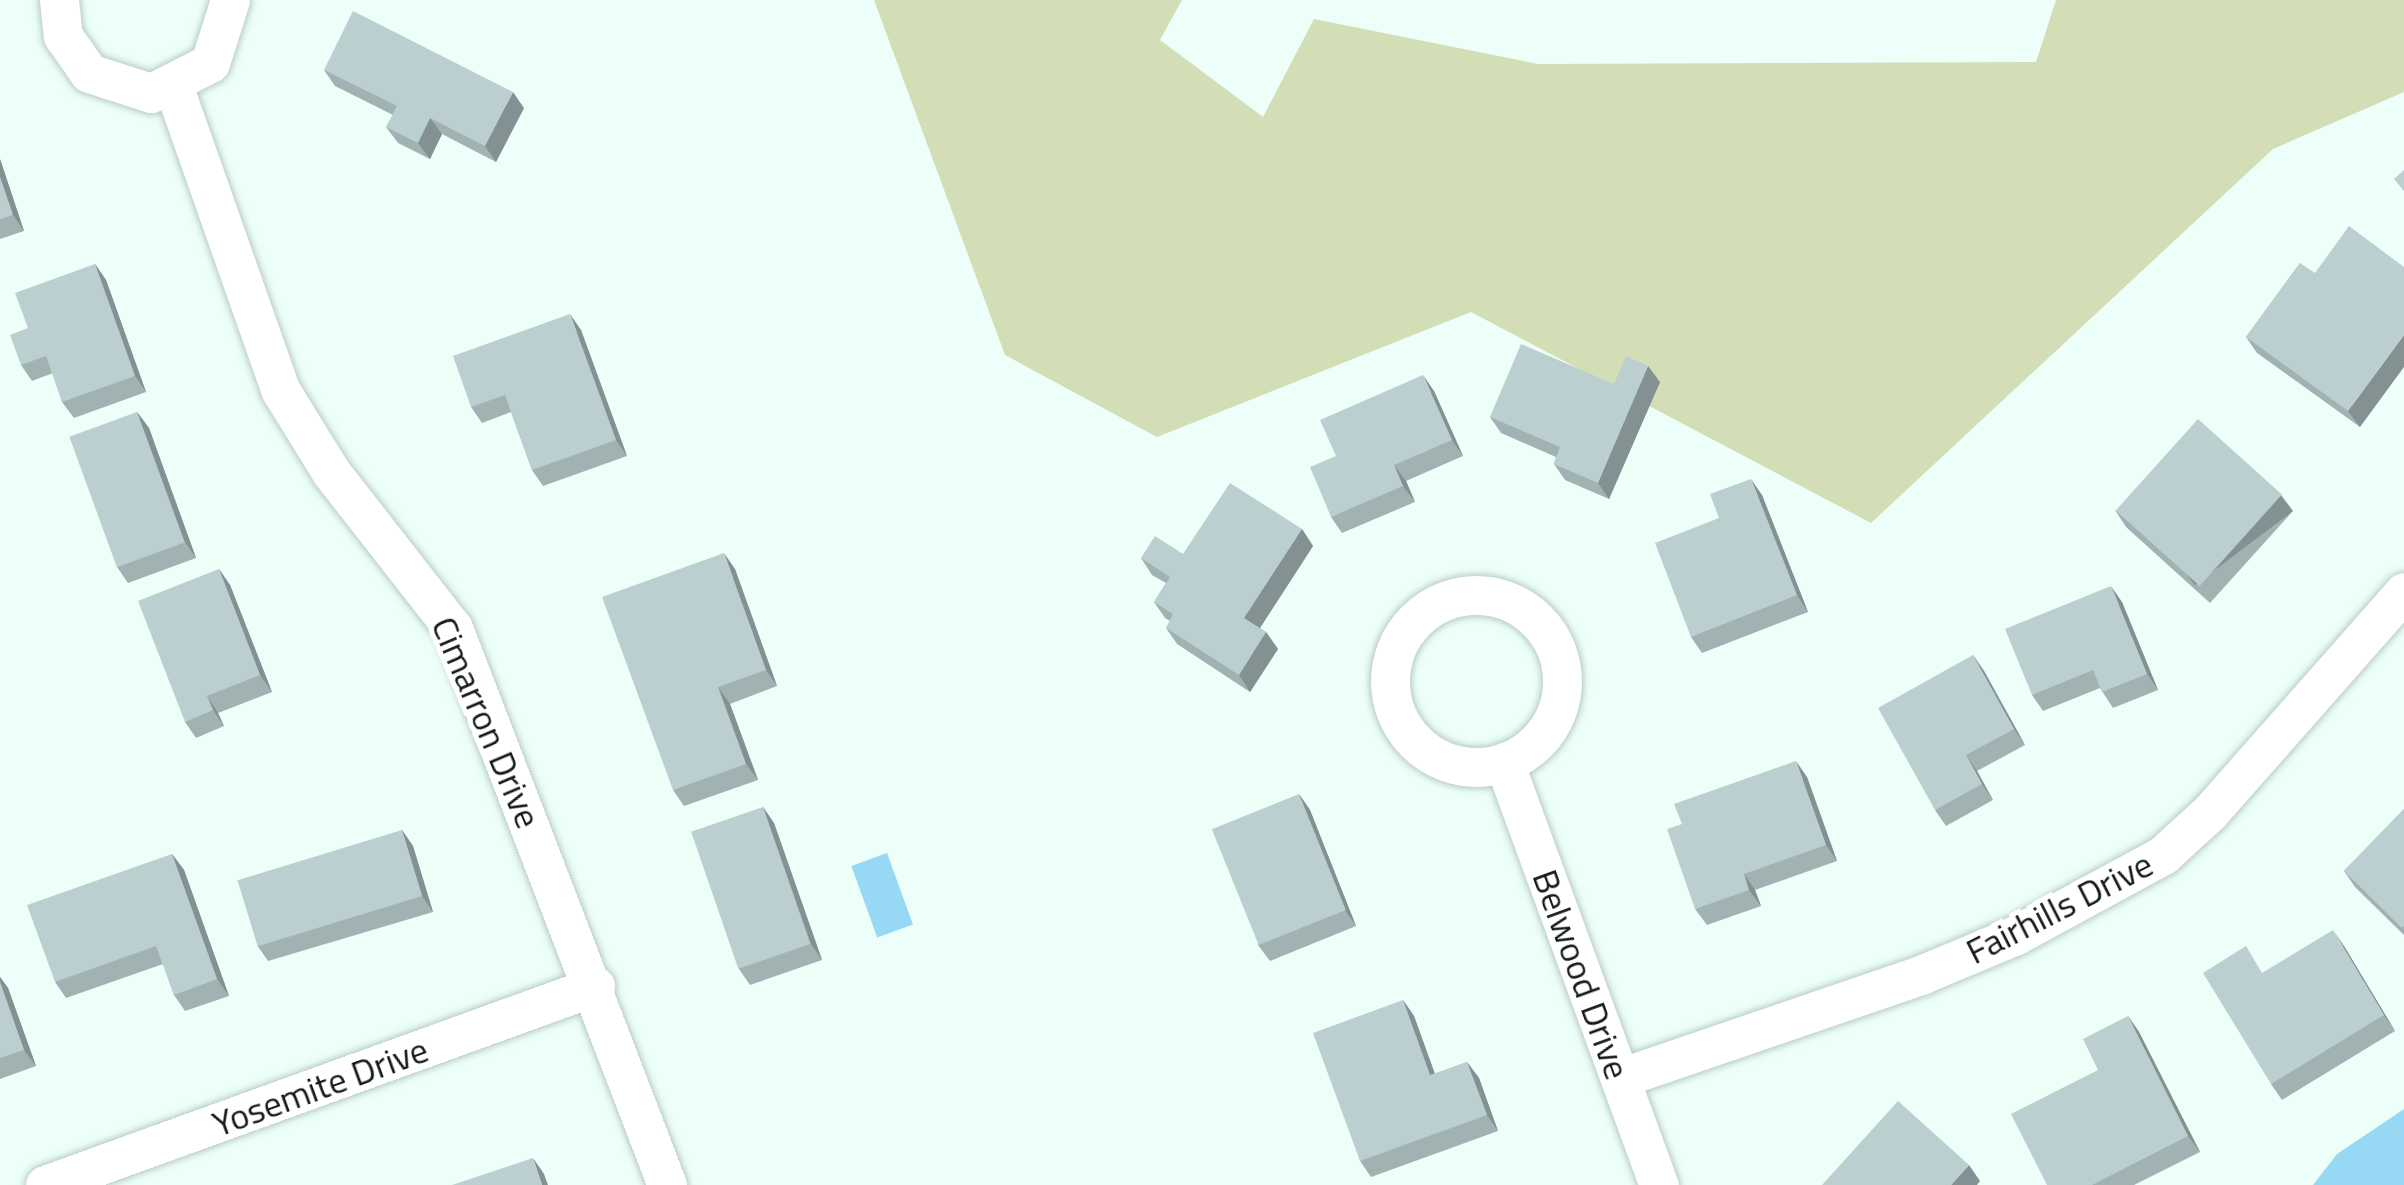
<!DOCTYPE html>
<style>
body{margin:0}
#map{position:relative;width:2404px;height:1185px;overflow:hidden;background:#ecfff8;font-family:"Titillium Web",sans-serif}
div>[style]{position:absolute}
.green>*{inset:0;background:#d3deb7}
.water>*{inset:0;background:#97d9f4;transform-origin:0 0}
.roads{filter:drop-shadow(0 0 3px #bacdc6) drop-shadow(0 0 3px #bacdc6)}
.minor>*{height:39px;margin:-19.5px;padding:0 19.5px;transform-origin:19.5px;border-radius:19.5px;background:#fff}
.minor>.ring{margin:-19.5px;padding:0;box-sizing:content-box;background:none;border:39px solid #fff;border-radius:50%}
.wall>*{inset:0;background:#a1b2b3}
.shaded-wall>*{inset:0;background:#839192;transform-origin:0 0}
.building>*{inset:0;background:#bbcfd0;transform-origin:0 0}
span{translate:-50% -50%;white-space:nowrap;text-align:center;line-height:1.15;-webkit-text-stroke:10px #fff;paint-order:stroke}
.street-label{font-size:36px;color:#131917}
</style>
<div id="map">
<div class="green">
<div style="clip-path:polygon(874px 0,1182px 0,1160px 40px,1263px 117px,1314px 19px,1538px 64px,2036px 62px,2056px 0,2404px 0,2404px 92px,2273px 149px,1871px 523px,1471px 312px,1157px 437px,1005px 355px)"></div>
</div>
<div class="water">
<div style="left:887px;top:853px;width:76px;height:38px;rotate:70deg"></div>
<div style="clip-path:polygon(2404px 1109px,2404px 1185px,2313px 1185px,2337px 1154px)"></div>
</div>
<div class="roads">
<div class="minor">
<div style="left:59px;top:0;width:36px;rotate:84deg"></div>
<div style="left:63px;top:36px;width:45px;rotate:54.9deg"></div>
<div style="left:89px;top:73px;width:65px;rotate:17.9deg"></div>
<div style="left:151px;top:93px;width:66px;rotate:-27deg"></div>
<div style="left:210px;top:63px;width:66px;rotate:-72.4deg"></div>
<div style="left:174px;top:88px;width:321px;rotate:70.6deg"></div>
<div style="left:281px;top:391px;width:95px;rotate:58.3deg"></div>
<div style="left:331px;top:472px;width:198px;rotate:52deg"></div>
<div style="left:453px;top:628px;width:597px;rotate:68.98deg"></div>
<div class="ring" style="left:1390px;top:595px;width:133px;height:133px"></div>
<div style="left:1504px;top:762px;width:451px;rotate:69.9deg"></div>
<div style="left:1620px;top:1078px;width:320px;rotate:-18.9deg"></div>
<div style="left:1923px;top:974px;width:99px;rotate:-22.7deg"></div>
<div style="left:2014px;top:936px;width:170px;rotate:-28.5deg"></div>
<div style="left:2163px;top:855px;width:64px;rotate:-42.5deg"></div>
<div style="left:2210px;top:812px;width:293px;rotate:-48.6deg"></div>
<div style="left:45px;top:1185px;width:585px;rotate:-19.89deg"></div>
</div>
</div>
<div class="wall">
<div style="clip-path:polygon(324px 70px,524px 108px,496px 162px,442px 134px,430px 159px,398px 143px,386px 127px,393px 115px,335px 86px)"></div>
<div style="clip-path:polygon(0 159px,24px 231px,0 239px)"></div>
<div style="clip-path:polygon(2300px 263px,2360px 427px,2257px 353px,2246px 337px)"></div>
<div style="clip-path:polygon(95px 264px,106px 280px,146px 392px,74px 418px,62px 402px,53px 373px,32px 381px,21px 365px,28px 328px)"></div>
<div style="clip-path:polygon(581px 330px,627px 456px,543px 486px,532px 470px,511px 412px,482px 423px,471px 407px)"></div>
<div style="clip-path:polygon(1660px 382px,1609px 499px,1565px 480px,1554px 464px,1556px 457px,1501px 433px,1490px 417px,1614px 384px)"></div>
<div style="clip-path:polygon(1434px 391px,1463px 456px,1406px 481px,1415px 502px,1342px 533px,1331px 517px,1336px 456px)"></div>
<div style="clip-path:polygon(137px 412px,149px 428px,196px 558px,128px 583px,117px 567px)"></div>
<div style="clip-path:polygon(1762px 495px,1808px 612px,1702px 653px,1691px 637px,1719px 518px)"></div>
<div style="clip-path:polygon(2115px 510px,2293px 511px,2210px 603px,2126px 527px)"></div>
<div style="clip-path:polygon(1302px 529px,1313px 546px,1260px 628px,1266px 632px,1278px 649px,1250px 692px,1177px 644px,1166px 628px,1170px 621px,1165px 618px,1154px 602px,1166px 583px,1152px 575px,1141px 558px,1183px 554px)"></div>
<div style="clip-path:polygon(219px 569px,230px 585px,272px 692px,218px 713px,224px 726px,196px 738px,185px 722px)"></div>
<div style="clip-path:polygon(735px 569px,777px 686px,730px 704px,758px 780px,684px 806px,673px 790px)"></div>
<div style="clip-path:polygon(2122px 602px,2158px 690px,2113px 708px,2100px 688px,2043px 711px,2032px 695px)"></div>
<div style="clip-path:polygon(1973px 655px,1984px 671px,2025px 745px,1977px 771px,1993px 800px,1946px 826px,1935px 810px)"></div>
<div style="clip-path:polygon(1807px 777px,1837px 861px,1755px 890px,1761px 906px,1707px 925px,1695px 909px)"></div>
<div style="clip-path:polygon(1299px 794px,1310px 810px,1356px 926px,1270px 961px,1258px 945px)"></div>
<div style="clip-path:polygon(763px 807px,774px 823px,822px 960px,750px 985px,739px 969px)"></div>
<div style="clip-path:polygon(2404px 809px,2404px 935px,2355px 887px,2344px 871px)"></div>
<div style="clip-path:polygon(402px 830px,413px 846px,433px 912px,268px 961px,257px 945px)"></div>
<div style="clip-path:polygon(172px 854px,184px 870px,229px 996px,185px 1011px,174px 995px,163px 964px,66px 998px,55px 982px)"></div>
<div style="clip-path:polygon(2344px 946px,2395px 1031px,2282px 1100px,2271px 1084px,2263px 973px)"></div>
<div style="clip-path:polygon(0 977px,8px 988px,36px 1066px,0 1079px)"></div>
<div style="clip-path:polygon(1403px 1000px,1414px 1016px,1435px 1074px,1467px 1062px,1479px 1078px,1498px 1131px,1371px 1177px,1360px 1161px)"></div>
<div style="clip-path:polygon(2128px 1016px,2139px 1032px,2200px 1152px,2134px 1185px,2047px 1185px,2098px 1070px)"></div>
</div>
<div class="shaded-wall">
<div style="clip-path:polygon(513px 92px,524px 108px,496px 162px,485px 146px)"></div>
<div style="clip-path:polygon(430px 118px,442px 134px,430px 159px,418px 143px)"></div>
<div style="clip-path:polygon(0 159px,24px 231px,13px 215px,0 177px)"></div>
<div style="clip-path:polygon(95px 264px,106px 280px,146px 392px,135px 376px)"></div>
<div style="clip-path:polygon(570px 314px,581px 330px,627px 456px,616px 440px)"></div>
<div style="clip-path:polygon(2404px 335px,2404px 367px,2360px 427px,2348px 411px)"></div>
<div style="clip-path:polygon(1648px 366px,1660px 382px,1609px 499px,1598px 483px)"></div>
<div style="clip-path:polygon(1423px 375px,1434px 391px,1463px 456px,1452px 440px)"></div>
<div style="clip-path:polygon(137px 412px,149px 428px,196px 558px,185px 542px)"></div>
<div style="clip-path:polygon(1394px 465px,1406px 481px,1415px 502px,1403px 486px)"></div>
<div style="clip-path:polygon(1751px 479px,1762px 495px,1808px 612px,1797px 595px)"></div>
<div style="left:2281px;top:495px;width:20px;height:123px;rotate:53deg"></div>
<div style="clip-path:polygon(1302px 529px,1313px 546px,1256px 634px,1244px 618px)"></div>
<div style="clip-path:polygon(724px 553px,735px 569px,777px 686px,766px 670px)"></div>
<div style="clip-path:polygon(219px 569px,230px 585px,272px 692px,260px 675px)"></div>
<div style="clip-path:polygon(2111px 586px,2122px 602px,2158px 690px,2147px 674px)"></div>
<div style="clip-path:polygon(1266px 632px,1278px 649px,1250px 692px,1239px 675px)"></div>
<div style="clip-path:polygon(1973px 655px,1984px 671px,2025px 745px,2014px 729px)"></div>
<div style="clip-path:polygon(718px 687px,730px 704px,758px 780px,746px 764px)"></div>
<div style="clip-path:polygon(207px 696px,218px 713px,224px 726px,213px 710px)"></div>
<div style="clip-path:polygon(1966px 755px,1977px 771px,1993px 800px,1982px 784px)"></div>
<div style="clip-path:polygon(1796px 761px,1807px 777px,1837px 861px,1826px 845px)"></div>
<div style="clip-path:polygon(1299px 794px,1310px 810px,1356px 926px,1345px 910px)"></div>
<div style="clip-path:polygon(763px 807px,774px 823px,822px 960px,811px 944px)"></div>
<div style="clip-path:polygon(402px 830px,413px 846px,433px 912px,422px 896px)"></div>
<div style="clip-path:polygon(172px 854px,184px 870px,229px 996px,217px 979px)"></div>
<div style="clip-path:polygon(1744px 874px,1755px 890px,1761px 906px,1749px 890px)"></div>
<div style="clip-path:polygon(2333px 930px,2344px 946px,2395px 1031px,2384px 1015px)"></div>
<div style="clip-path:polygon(0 977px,8px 988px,36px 1066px,24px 1050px,0 982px)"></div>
<div style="clip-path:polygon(1403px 1000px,1414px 1016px,1441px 1091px,1430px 1075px)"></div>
<div style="clip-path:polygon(2128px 1016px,2139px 1032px,2200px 1152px,2188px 1136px)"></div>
<div style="clip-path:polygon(1467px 1062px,1479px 1078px,1498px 1131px,1487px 1115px)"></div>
<div style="clip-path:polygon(533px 1158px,544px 1174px,548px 1185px,542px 1185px)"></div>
<div style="clip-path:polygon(1969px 1165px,1980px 1181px,1977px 1185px,1951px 1185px)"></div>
</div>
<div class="building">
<div style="clip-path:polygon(353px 11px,513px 92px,485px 146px,430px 118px,418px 143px,386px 127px,397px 106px,324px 70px)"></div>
<div style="clip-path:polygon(2404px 170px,2404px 191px,2394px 179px)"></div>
<div style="clip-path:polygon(0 177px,13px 215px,0 219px)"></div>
<div style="clip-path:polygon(2349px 226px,2404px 267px,2404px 335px,2348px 411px,2246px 337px,2300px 263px,2315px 273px)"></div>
<div style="clip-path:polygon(95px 264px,135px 376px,62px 402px,46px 356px,21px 365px,10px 335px,28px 328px,15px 293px)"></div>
<div style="clip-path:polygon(570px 314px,616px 440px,532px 470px,505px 395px,471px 407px,453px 356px)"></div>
<div style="clip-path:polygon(1521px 344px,1614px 384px,1626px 356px,1648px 366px,1598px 483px,1554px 464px,1560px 447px,1490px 417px)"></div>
<div style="clip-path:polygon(1423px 375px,1452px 440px,1394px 465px,1403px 486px,1331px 517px,1310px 467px,1336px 456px,1320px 420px)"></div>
<div style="left:137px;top:412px;width:139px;height:72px;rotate:70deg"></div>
<div style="left:2198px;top:419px;width:113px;height:123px;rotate:42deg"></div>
<div style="clip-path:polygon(1751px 479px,1797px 595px,1691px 637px,1655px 543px,1719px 518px,1710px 494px)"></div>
<div style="clip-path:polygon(1230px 483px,1302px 529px,1244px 618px,1266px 632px,1239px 675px,1166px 628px,1173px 614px,1154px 602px,1170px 577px,1141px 558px,1155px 536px,1183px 554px)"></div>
<div style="clip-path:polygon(724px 553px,766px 670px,718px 687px,746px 764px,673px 790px,602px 597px)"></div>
<div style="clip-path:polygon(219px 569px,260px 675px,207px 696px,213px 710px,185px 722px,138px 601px)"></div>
<div style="clip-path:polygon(2111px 586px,2147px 674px,2102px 692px,2093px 670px,2032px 695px,2005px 629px)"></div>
<div style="clip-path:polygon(1973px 655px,2014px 729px,1966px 755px,1982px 784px,1935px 810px,1878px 708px)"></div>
<div style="clip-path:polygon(1796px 761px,1826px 845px,1744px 874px,1749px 890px,1695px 909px,1667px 829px,1682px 824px,1674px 804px)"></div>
<div style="left:1299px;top:794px;width:125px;height:94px;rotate:68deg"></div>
<div style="left:763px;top:807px;width:145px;height:76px;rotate:71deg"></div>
<div style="clip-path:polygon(2404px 809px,2404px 926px,2402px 928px,2344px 871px)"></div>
<div style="left:402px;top:830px;width:69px;height:172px;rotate:73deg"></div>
<div style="clip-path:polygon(172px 854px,217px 979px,174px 995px,156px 946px,55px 982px,27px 905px)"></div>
<div style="clip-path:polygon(2333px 930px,2384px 1015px,2271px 1084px,2203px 973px,2246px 946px,2262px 973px)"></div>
<div style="clip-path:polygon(0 982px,24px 1050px,0 1058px)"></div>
<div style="clip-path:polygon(1403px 1000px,1430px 1075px,1467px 1062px,1487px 1115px,1360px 1161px,1313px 1033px)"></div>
<div style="clip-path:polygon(2128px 1016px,2188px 1136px,2092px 1185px,2047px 1185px,2011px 1114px,2098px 1070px,2083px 1039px)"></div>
<div style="clip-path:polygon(1898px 1101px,1969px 1165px,1951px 1185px,1822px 1185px)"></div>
<div style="clip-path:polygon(533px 1158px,542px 1185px,452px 1185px)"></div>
</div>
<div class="street-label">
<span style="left:487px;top:722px;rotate:67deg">Cimarron Drive</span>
<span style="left:2059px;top:907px;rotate:-27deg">Fairhills Drive</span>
<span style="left:1582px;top:974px;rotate:70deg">Belwood Drive</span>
<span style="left:320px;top:1086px;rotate:-20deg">Yosemite Drive</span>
</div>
</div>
